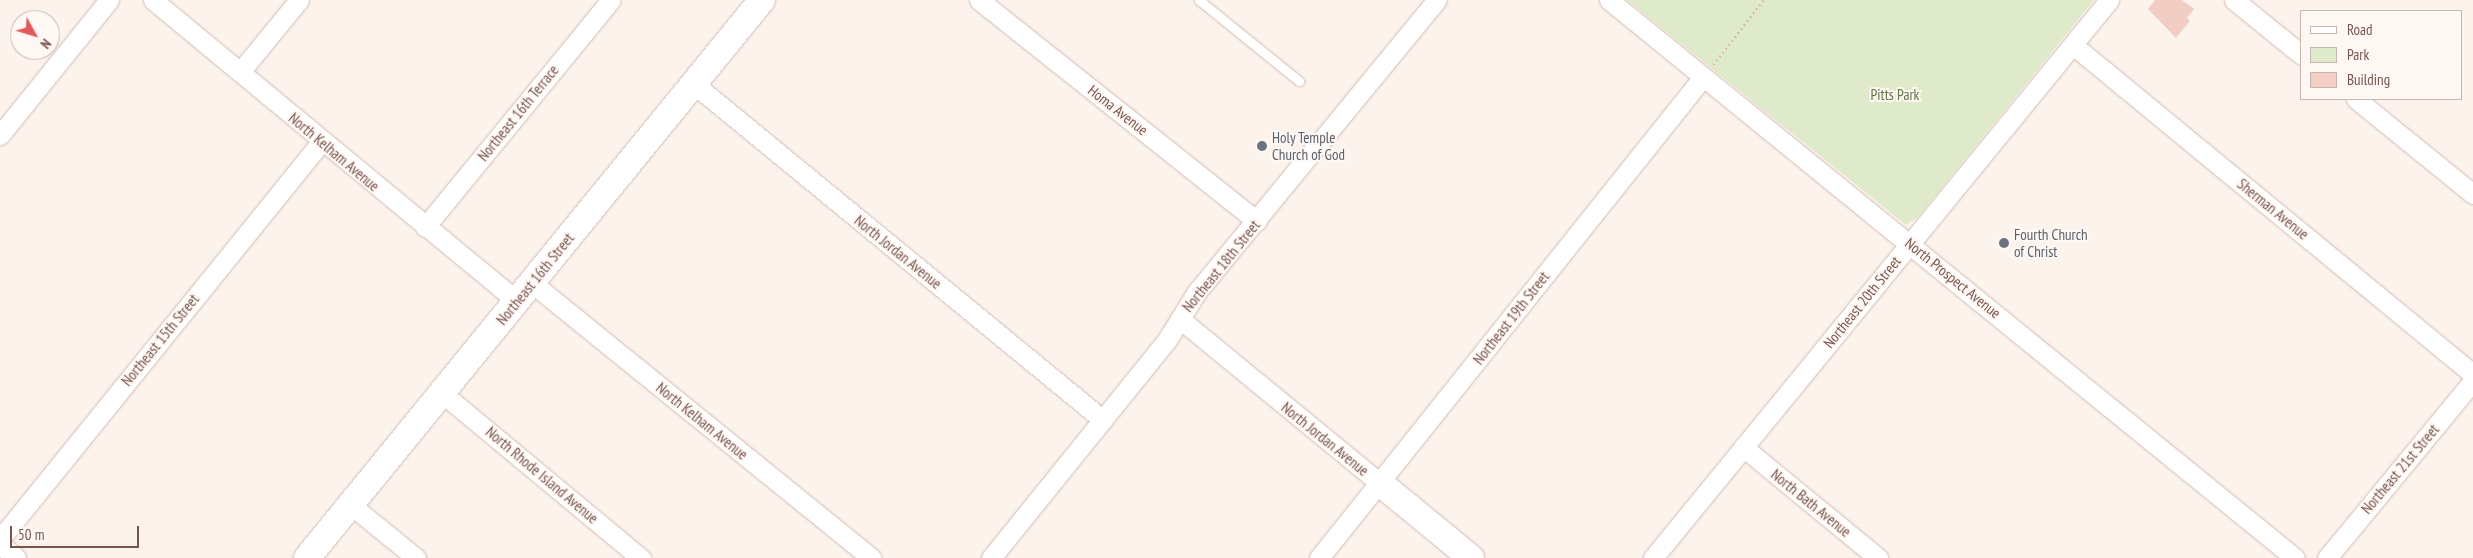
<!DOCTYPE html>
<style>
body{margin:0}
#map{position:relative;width:2473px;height:558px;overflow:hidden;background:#fcf3ec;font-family:"PT Sans Narrow",sans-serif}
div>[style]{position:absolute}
.green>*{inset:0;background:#deeaca}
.building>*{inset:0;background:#f1cdc4}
.path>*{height:3px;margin-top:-1.5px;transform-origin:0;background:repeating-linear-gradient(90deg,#d6afa7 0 1px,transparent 0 5px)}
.roads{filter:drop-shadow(0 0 1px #d1bbb4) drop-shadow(0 0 1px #d1bbb4)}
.lane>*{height:9px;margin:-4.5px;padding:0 4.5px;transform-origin:4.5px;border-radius:4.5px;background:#fff}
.street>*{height:19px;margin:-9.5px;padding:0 9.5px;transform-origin:9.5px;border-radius:9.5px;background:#fff}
.secondary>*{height:26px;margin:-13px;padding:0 13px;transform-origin:13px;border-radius:13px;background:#fff}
.dots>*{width:14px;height:14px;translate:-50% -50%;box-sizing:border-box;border:2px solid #fef7f3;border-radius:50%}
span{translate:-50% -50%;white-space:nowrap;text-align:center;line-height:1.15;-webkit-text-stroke:4px #fef7f3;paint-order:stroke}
.park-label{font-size:15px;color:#5e7644}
.street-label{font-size:15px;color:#77554f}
.worship-label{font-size:15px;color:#5b616d}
.left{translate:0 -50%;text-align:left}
.legend{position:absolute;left:2300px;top:10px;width:162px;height:90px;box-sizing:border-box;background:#fef7f3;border:1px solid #c8b6b1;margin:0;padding:6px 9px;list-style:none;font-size:15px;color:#77554f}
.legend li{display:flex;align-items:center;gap:10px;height:25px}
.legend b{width:25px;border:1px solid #c8b6b1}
.north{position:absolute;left:10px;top:10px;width:50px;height:50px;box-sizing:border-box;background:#fef7f3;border:1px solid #c8b6b1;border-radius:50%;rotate:129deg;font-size:14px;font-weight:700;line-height:20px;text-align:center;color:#77554f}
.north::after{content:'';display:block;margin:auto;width:18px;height:22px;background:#e05a57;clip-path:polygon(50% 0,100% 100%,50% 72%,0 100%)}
.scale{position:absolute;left:10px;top:526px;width:129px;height:22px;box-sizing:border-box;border:2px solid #77554f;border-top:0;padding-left:6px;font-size:15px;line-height:18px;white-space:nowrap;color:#77554f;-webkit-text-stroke:4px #fef7f3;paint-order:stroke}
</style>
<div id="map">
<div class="green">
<div style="clip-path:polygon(1627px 0,2094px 0,1918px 217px,1906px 225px)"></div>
</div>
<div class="building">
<div style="clip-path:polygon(2155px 0,2182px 0,2194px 9px,2187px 18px,2190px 21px,2176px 38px,2148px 9px)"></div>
</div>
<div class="path">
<div style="left:1713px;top:64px;width:82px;rotate:-51.4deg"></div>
</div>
<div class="roads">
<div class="lane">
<div style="left:1199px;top:0;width:129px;rotate:39deg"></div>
</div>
<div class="street">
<div style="left:153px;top:0;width:472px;rotate:39.6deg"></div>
<div style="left:979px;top:0;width:355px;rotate:38.5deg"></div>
<div style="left:1609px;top:0;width:884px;rotate:39.13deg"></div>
<div style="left:2234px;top:0;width:87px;rotate:39deg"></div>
<div style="left:2073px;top:45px;width:518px;rotate:39.44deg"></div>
<div style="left:240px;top:72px;width:93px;rotate:-50.7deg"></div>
<div style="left:694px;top:84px;width:529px;rotate:39.4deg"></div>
<div style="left:2356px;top:99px;width:151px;rotate:39.1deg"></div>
<div style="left:0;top:135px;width:174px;rotate:-51.1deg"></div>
<div style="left:425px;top:227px;width:293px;rotate:-50.7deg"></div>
<div style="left:532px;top:283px;width:437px;rotate:39deg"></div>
<div style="left:1180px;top:319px;width:259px;rotate:39.4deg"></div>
<div style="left:442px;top:393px;width:259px;rotate:39.7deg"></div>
<div style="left:1743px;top:447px;width:175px;rotate:39.4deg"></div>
<div style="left:351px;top:505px;width:84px;rotate:39.2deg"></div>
<div style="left:0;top:539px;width:511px;rotate:-51.04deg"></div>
<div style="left:0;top:544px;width:21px;rotate:41deg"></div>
<div style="left:991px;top:558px;width:280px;rotate:-51.1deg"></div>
<div style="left:1167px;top:340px;width:55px;rotate:-58.3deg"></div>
<div style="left:1196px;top:293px;width:379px;rotate:-50.6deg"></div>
<div style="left:1319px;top:558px;width:615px;rotate:-51.4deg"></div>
<div style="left:1653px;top:558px;width:721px;rotate:-50.74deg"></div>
<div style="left:2327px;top:558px;width:229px;rotate:-50.5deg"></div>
</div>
<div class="secondary">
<div style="left:1380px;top:483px;width:118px;rotate:39.5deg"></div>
<div style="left:307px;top:558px;width:720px;rotate:-50.81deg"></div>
</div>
</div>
<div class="dots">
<div style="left:1262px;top:146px;background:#6b7280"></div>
<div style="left:2004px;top:243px;background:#6b7280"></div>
</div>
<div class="park-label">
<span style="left:1895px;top:95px">Pitts Park</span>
</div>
<div class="street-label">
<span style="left:1118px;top:110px;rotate:38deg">Homa Avenue</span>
<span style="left:518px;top:113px;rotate:-51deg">Northeast 16th Terrace</span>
<span style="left:334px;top:152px;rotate:40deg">North Kelham Avenue</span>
<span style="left:2273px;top:209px;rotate:39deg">Sherman Avenue</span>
<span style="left:898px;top:252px;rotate:39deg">North Jordan Avenue</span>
<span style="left:1221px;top:266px;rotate:-51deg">Northeast 18th Street</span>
<span style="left:1953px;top:278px;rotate:39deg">North Prospect Avenue</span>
<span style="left:535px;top:279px;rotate:-51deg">Northeast 16th Street</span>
<span style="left:1862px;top:302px;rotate:-51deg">Northeast 20th Street</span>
<span style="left:1511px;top:318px;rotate:-52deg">Northeast 19th Street</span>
<span style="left:160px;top:340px;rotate:-51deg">Northeast 15th Street</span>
<span style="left:702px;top:421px;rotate:39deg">North Kelham Avenue</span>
<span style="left:1325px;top:439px;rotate:39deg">North Jordan Avenue</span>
<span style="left:2400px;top:469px;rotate:-50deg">Northeast 21st Street</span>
<span style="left:542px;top:475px;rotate:40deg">North Rhode Island Avenue</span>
<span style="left:1811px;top:503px;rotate:39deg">North Bath Avenue</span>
</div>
<div class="worship-label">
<span class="left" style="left:1272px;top:146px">Holy Temple<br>Church of God</span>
<span class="left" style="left:2014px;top:243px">Fourth Church<br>of Christ</span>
</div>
<ul class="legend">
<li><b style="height:6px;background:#fff"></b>Road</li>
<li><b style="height:14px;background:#deeaca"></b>Park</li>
<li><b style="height:14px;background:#f1cdc4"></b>Building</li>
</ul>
<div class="north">N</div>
<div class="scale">50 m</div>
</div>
